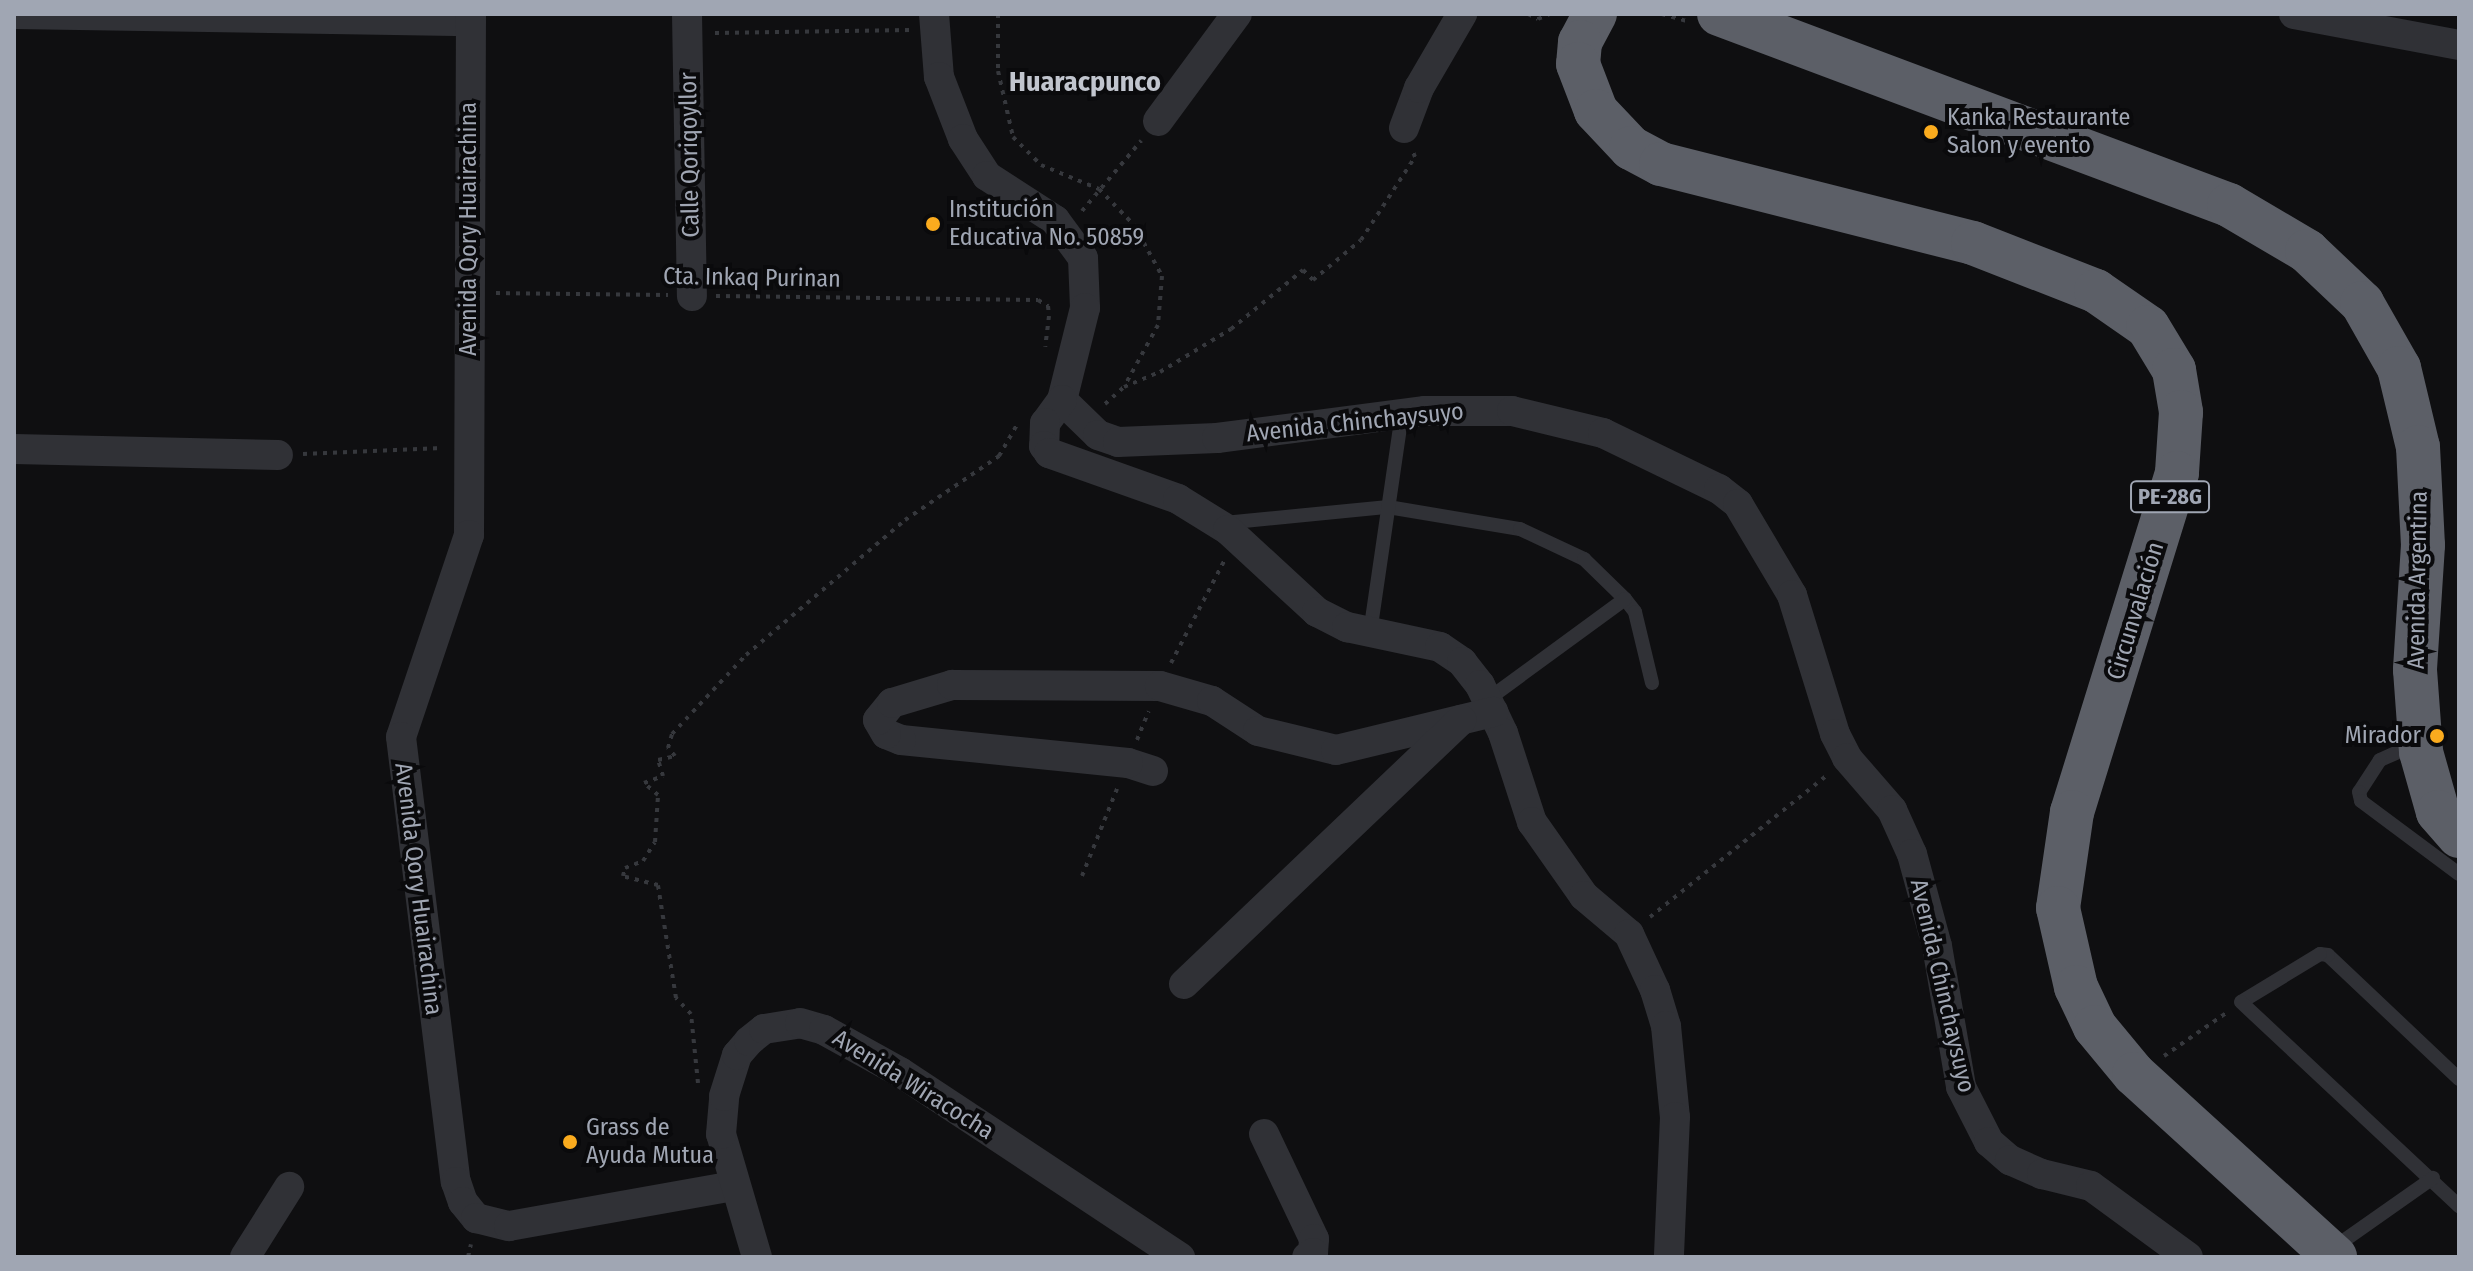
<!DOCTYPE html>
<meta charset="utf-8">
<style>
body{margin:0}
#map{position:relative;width:2473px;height:1271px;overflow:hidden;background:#0f0f11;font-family:"Fira Sans Condensed",sans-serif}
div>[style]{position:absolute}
.path>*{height:4px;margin-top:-2px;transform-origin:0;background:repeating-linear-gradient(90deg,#36383d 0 4px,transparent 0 10px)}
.lane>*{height:14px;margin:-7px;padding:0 7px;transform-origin:7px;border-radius:7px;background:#303136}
.street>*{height:30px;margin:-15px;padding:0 15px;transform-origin:15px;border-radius:15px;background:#303136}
.highway>*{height:44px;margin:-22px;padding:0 22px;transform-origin:22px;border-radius:22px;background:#5c5f67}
.dots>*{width:22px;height:22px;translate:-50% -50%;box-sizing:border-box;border:4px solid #0a0a0c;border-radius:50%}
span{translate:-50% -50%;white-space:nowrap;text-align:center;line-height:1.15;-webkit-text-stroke:8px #0a0a0c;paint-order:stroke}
.shield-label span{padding:2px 6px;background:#0a0a0c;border:2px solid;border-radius:6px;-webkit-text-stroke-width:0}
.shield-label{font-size:22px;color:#a0a6b3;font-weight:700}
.poi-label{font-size:24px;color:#a0a6b3}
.left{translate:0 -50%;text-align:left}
.right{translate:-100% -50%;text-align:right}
.street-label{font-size:24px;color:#a0a6b3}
.quarter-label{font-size:28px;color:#c1c5ce;font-weight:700}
.frame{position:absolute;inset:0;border:16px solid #a0a6b3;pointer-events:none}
</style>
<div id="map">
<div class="path">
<div style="left:998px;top:14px;width:57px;rotate:90deg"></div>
<div style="left:998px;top:71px;width:68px;rotate:77.2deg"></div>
<div style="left:1013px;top:137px;width:40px;rotate:45deg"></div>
<div style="left:1041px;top:165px;width:63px;rotate:22.5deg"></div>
<div style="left:1099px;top:189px;width:50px;rotate:45.8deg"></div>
<div style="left:1134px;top:225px;width:58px;rotate:61.2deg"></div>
<div style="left:1162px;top:276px;width:49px;rotate:94.7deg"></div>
<div style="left:1158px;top:325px;width:68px;rotate:118.8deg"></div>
<div style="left:1528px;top:14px;width:11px;rotate:27deg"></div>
<div style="left:1538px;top:19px;width:13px;rotate:-23deg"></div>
<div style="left:1662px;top:14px;width:25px;rotate:16deg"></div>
<div style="left:715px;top:33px;width:196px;rotate:-0.9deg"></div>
<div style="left:1082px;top:211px;width:92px;rotate:-49.9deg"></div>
<div style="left:496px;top:293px;width:172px;rotate:0.7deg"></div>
<div style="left:716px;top:296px;width:322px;rotate:0.7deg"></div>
<div style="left:1038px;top:300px;width:12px;rotate:31deg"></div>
<div style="left:1048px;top:306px;width:10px;rotate:84deg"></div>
<div style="left:1049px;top:316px;width:31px;rotate:97deg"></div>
<div style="left:1105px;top:404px;width:25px;rotate:-42deg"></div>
<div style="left:1124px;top:387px;width:39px;rotate:-23deg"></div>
<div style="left:1160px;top:372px;width:83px;rotate:-31.2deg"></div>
<div style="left:1231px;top:329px;width:93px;rotate:-39.3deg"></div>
<div style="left:1303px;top:270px;width:14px;rotate:45deg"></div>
<div style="left:1313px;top:280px;width:62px;rotate:-39.8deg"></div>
<div style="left:1361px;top:240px;width:99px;rotate:-57deg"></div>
<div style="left:1415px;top:157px;width:5px;rotate:-112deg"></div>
<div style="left:303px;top:454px;width:139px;rotate:-2.5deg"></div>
<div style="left:1171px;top:663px;width:115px;rotate:-62.5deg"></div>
<div style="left:1137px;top:740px;width:31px;rotate:-68deg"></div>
<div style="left:1082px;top:876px;width:94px;rotate:-68.1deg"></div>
<div style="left:1650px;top:917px;width:227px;rotate:-38.7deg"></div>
<div style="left:2164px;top:1056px;width:75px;rotate:-34.7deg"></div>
<div style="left:698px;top:1083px;width:69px;rotate:-95.8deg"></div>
<div style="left:691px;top:1014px;width:22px;rotate:-133deg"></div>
<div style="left:676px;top:998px;width:114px;rotate:-99.1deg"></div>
<div style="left:658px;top:885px;width:36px;rotate:-166deg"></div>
<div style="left:623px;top:876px;width:8px;rotate:-76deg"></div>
<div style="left:625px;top:868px;width:19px;rotate:-21deg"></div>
<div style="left:643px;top:861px;width:22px;rotate:-58deg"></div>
<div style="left:655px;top:842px;width:47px;rotate:-86.3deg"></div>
<div style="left:658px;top:795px;width:18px;rotate:-139deg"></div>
<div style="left:644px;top:783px;width:20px;rotate:-20deg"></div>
<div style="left:663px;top:776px;width:17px;rotate:-107deg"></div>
<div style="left:658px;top:760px;width:17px;rotate:-13deg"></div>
<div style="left:675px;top:756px;width:11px;rotate:-131deg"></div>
<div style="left:668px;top:748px;width:15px;rotate:-74deg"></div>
<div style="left:672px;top:734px;width:108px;rotate:-46.9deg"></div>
<div style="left:746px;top:655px;width:209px;rotate:-40.3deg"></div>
<div style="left:905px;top:520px;width:114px;rotate:-34.2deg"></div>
<div style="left:999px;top:456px;width:36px;rotate:-60deg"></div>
<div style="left:468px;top:1257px;width:13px;rotate:-77deg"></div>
</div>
<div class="lane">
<div style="left:1224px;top:523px;width:165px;rotate:-5.6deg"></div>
<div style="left:1388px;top:507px;width:134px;rotate:9.5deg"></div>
<div style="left:1520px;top:529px;width:71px;rotate:25.1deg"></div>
<div style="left:1584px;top:559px;width:57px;rotate:44.3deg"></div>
<div style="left:1625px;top:599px;width:16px;rotate:52deg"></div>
<div style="left:1635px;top:612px;width:73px;rotate:76.5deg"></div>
<div style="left:1370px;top:633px;width:221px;rotate:-81.7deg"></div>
<div style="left:1487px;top:700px;width:171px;rotate:-36.2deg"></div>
<div style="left:2417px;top:752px;width:19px;rotate:180deg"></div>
<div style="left:2398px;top:752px;width:20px;rotate:156deg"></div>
<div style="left:2380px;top:760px;width:38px;rotate:123deg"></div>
<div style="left:2359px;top:792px;width:9px;rotate:77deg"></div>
<div style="left:2361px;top:801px;width:122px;rotate:36.7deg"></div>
<div style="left:2459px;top:1079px;width:180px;rotate:-136.6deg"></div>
<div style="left:2328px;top:955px;width:8px;rotate:-173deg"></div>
<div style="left:2320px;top:954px;width:92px;rotate:148.7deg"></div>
<div style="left:2241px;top:1002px;width:299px;rotate:43.1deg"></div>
<div style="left:2339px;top:1244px;width:115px;rotate:-35.1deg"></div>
</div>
<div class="street">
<div style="left:14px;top:14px;width:457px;rotate:0.9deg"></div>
<div style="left:471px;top:14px;width:521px;rotate:90.22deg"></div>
<div style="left:469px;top:535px;width:213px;rotate:108.6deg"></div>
<div style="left:401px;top:737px;width:448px;rotate:83deg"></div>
<div style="left:456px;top:1182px;width:21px;rotate:71deg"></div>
<div style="left:463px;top:1202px;width:21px;rotate:51deg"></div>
<div style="left:476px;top:1218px;width:34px;rotate:14deg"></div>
<div style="left:509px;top:1226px;width:228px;rotate:-10.1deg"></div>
<div style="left:687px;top:14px;width:282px;rotate:89deg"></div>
<div style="left:934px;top:14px;width:63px;rotate:85.5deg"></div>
<div style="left:939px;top:77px;width:66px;rotate:68.8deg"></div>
<div style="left:963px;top:139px;width:44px;rotate:57deg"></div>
<div style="left:987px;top:176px;width:81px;rotate:32.9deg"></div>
<div style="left:1055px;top:220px;width:47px;rotate:53.6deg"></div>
<div style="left:1083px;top:258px;width:50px;rotate:87.7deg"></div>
<div style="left:1085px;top:308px;width:95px;rotate:104deg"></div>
<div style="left:1062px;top:400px;width:50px;rotate:44.2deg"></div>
<div style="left:1098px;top:435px;width:21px;rotate:19deg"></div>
<div style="left:1118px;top:442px;width:99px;rotate:-2.3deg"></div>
<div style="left:1217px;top:438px;width:210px;rotate:-7.4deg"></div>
<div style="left:1425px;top:411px;width:87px"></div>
<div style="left:1512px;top:411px;width:94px;rotate:13.6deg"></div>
<div style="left:1603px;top:433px;width:129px;rotate:25.8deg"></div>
<div style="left:1719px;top:489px;width:24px;rotate:38deg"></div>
<div style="left:1738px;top:504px;width:106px;rotate:59.3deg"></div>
<div style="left:1792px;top:595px;width:145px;rotate:72.8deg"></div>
<div style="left:1835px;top:734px;width:27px;rotate:63deg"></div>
<div style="left:1847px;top:758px;width:69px;rotate:49.1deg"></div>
<div style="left:1892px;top:810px;width:48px;rotate:65.6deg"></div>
<div style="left:1912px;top:854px;width:95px;rotate:74.8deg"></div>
<div style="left:1937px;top:946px;width:143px;rotate:80.3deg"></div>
<div style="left:1961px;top:1087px;width:62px;rotate:63deg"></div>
<div style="left:1989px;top:1142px;width:28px;rotate:41deg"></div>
<div style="left:2010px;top:1160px;width:35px;rotate:24deg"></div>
<div style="left:2042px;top:1174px;width:50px;rotate:13.8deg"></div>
<div style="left:2091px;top:1186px;width:120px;rotate:36.2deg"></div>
<div style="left:2294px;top:14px;width:168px;rotate:10.6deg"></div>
<div style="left:1158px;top:121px;width:133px;rotate:-53.6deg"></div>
<div style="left:1404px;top:128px;width:43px;rotate:-69.4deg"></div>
<div style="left:1419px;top:88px;width:86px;rotate:-59.8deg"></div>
<div style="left:1062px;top:400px;width:29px;rotate:126deg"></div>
<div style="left:1045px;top:423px;width:23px;rotate:92deg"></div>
<div style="left:1044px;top:446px;width:9px;rotate:54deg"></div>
<div style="left:1049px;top:453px;width:137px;rotate:19.6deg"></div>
<div style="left:1178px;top:499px;width:59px;rotate:31.8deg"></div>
<div style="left:1228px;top:530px;width:121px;rotate:42.7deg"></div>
<div style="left:1317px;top:612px;width:34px;rotate:27deg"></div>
<div style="left:1347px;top:627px;width:95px;rotate:12.1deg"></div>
<div style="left:1440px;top:647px;width:27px;rotate:34deg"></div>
<div style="left:1462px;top:662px;width:29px;rotate:52deg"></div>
<div style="left:1480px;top:685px;width:53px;rotate:64.4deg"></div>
<div style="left:1503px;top:733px;width:94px;rotate:72deg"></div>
<div style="left:1532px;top:822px;width:90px;rotate:54.9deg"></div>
<div style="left:1584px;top:896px;width:59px;rotate:40.2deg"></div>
<div style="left:1629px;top:934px;width:62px;rotate:65.1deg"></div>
<div style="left:1655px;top:990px;width:38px;rotate:73deg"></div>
<div style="left:1666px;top:1026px;width:91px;rotate:84.4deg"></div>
<div style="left:1675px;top:1117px;width:140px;rotate:92.5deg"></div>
<div style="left:14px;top:449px;width:264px;rotate:1.3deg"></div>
<div style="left:1153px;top:771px;width:26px;rotate:-162deg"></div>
<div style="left:1128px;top:763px;width:228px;rotate:-174.2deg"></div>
<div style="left:901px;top:740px;width:16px;rotate:-158deg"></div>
<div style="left:886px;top:734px;width:16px;rotate:-120deg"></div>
<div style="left:878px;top:720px;width:22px;rotate:-51deg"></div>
<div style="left:892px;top:703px;width:63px;rotate:-16.7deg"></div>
<div style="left:952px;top:685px;width:208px;rotate:0.3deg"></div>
<div style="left:1160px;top:686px;width:54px;rotate:16.1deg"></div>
<div style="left:1212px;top:701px;width:55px;rotate:33.1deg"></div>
<div style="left:1258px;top:731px;width:80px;rotate:13.7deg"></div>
<div style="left:1336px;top:750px;width:162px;rotate:-13.6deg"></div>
<div style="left:1184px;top:984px;width:383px;rotate:-43.6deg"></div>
<div style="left:1264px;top:1134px;width:116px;rotate:64.5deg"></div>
<div style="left:1314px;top:1239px;width:14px;rotate:94deg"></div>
<div style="left:1313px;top:1253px;width:7px;rotate:146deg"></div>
<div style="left:245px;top:1257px;width:83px;rotate:-57.8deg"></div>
<div style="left:757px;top:1257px;width:128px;rotate:-106.3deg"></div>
<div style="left:721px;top:1134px;width:38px;rotate:-85deg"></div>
<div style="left:724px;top:1096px;width:43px;rotate:-72.4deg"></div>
<div style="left:737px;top:1055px;width:18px;rotate:-49deg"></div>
<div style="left:749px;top:1041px;width:19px;rotate:-39deg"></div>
<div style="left:764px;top:1029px;width:36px;rotate:-9deg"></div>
<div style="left:800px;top:1023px;width:25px;rotate:16deg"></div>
<div style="left:824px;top:1030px;width:87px;rotate:28.9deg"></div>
<div style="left:900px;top:1072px;width:336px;rotate:33.5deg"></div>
</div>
<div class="highway">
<div style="left:1595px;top:14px;width:32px;rotate:118deg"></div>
<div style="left:1580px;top:42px;width:22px;rotate:95deg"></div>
<div style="left:1578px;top:64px;width:50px;rotate:69deg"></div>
<div style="left:1596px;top:111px;width:51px;rotate:46.6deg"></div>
<div style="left:1631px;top:148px;width:34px;rotate:28deg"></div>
<div style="left:1661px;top:164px;width:322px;rotate:14.2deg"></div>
<div style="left:1973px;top:243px;width:132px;rotate:21.3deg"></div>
<div style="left:2096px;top:291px;width:63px;rotate:34.7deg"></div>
<div style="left:2148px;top:327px;width:50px;rotate:58.8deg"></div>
<div style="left:2174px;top:370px;width:43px;rotate:80.5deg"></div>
<div style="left:2181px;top:412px;width:61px;rotate:93.8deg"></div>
<div style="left:2177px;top:473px;width:355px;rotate:107.2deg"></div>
<div style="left:2072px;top:812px;width:97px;rotate:98.3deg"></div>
<div style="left:2058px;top:908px;width:81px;rotate:77.2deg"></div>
<div style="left:2076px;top:987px;width:44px;rotate:64.6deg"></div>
<div style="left:2095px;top:1027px;width:61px;rotate:50.3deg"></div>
<div style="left:2134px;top:1074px;width:272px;rotate:42.3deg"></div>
<div style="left:1719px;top:14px;width:545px;rotate:20.53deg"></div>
<div style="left:2229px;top:205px;width:91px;rotate:30.5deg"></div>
<div style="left:2307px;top:251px;width:76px;rotate:43.4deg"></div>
<div style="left:2362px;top:303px;width:75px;rotate:60.4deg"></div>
<div style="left:2399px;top:368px;width:81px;rotate:76.5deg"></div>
<div style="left:2418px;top:447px;width:98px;rotate:87.1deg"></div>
<div style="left:2423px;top:545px;width:125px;rotate:93.7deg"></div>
<div style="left:2415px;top:670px;width:82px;rotate:85.8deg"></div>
<div style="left:2421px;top:752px;width:62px;rotate:74.2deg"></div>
<div style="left:2438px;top:812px;width:32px;rotate:49deg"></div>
</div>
<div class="dots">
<div style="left:1931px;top:132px;background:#faab1e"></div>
<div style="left:933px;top:224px;background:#faab1e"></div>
<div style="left:2437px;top:736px;background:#faab1e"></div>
<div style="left:570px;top:1142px;background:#faab1e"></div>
</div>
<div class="shield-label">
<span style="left:2170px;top:497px">PE-28G</span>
</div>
<div class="poi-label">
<span class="left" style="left:1947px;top:132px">Kanka Restaurante<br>Salon y evento</span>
<span class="left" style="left:949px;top:224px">Institución<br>Educativa No. 50859</span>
<span class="right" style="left:2421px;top:736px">Mirador</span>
<span class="left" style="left:586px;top:1142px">Grass de<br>Ayuda Mutua</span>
</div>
<div class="street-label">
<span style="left:690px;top:155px;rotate:-91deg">Calle Qoriqoyllor</span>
<span style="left:469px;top:229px;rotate:-90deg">Avenida Qory Huairachina</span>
<span style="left:752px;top:278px;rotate:1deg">Cta. Inkaq Purinan</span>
<span style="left:1355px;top:423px;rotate:-6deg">Avenida Chinchaysuyo</span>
<span style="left:2418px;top:580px;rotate:-89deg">Avenida Argentina</span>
<span style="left:2136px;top:611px;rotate:-73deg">Circunvalación</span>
<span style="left:418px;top:889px;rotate:83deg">Avenida Qory Huairachina</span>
<span style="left:1942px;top:986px;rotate:77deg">Avenida Chinchaysuyo</span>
<span style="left:913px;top:1085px;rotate:32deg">Avenida Wiracocha</span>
</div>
<div class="quarter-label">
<span style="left:1085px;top:82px">Huaracpunco</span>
</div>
<div class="frame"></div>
</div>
